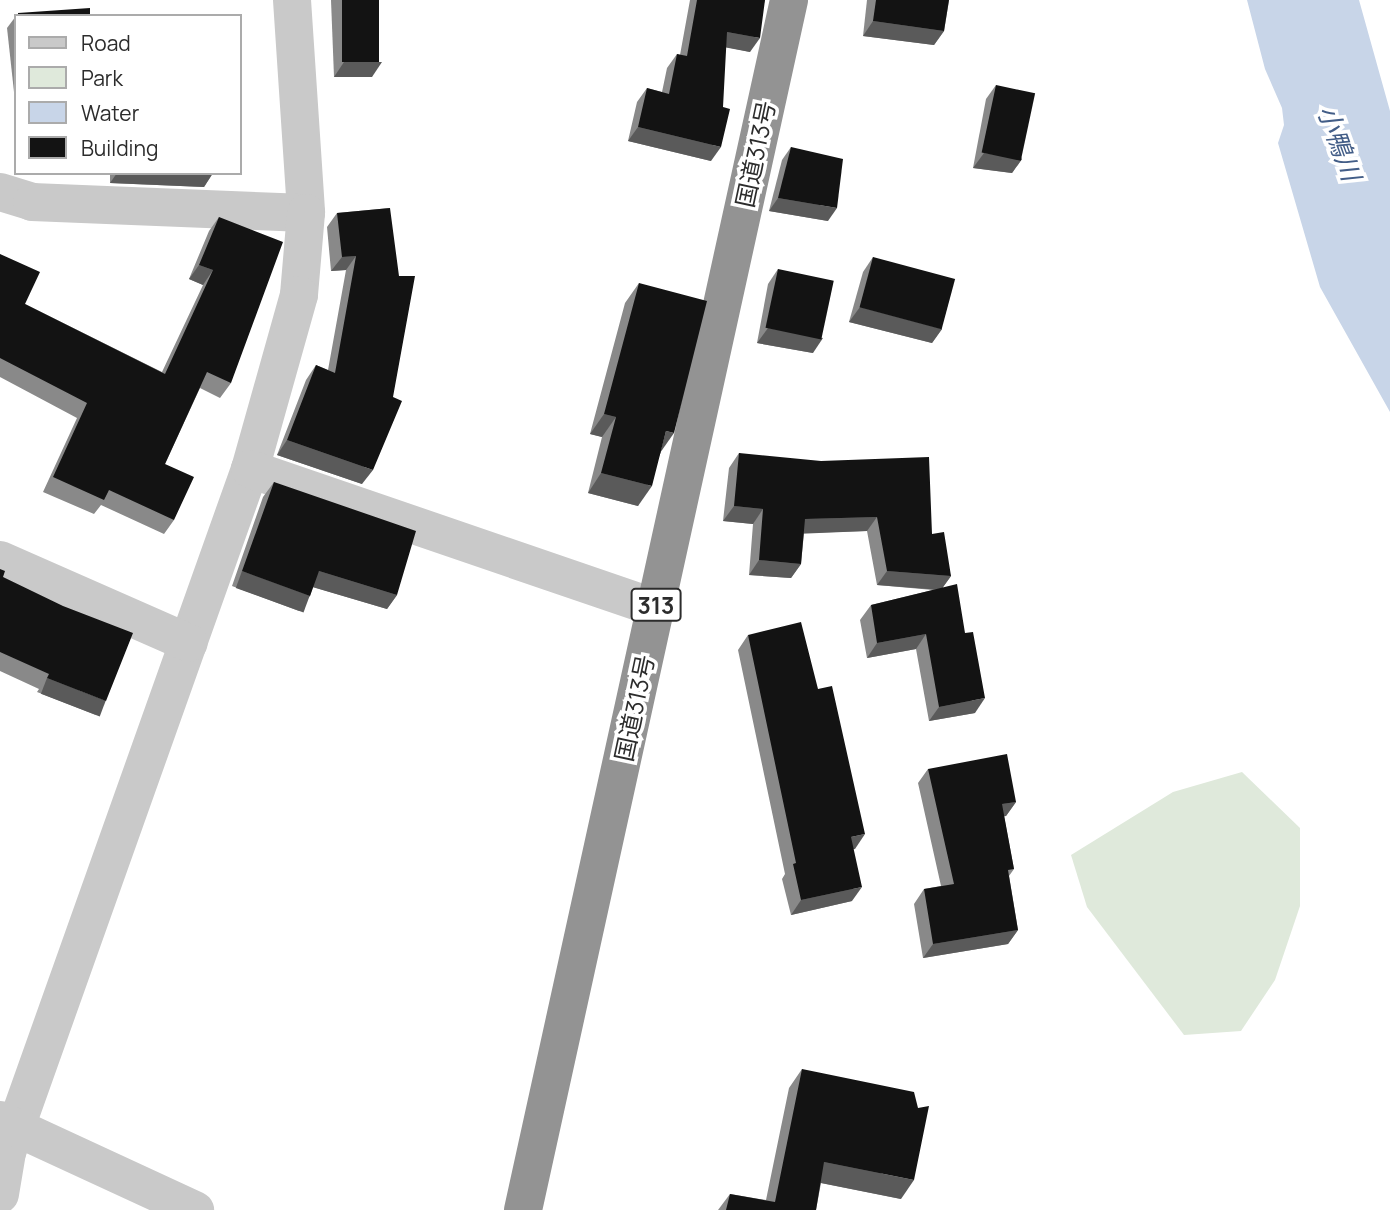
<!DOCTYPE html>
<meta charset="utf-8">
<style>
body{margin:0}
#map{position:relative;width:1390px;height:1210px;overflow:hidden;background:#fff;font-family:Manrope,"Noto Sans JP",sans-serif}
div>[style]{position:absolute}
.green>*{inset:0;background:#dfe9db}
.water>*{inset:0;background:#c8d5e8}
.street>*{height:38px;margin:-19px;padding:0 19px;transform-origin:19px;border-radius:19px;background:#c9c9c9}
.highway>*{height:38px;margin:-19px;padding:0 19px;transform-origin:19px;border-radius:19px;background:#939393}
.wall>*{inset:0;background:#898989}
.shaded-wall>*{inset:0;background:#5a5a5a;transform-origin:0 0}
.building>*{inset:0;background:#131313;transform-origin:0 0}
span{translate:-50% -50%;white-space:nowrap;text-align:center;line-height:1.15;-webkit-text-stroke:7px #fff;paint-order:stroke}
.shield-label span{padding:2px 5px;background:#fff;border:2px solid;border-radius:5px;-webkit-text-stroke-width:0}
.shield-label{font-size:23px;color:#2c2c2c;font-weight:700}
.street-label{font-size:24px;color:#2c2c2c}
.water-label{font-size:26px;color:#425d87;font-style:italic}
.legend{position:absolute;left:14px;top:14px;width:228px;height:161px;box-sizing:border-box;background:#fff;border:2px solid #ababab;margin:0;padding:9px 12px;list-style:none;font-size:21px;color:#2c2c2c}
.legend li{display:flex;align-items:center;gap:14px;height:35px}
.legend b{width:35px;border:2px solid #ababab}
</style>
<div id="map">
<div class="green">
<div style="clip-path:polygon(1242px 772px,1300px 828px,1300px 906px,1275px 980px,1241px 1031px,1184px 1035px,1087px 907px,1071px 855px,1173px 792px)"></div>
</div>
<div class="water">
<div style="clip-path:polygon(1247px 0,1359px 0,1390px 111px,1390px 412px,1320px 287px,1278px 143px,1284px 125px,1282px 108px,1265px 69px)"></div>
</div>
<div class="street">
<div style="left:292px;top:0;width:213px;rotate:86.2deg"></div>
<div style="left:0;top:192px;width:34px;rotate:17deg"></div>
<div style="left:32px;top:202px;width:274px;rotate:2.3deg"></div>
<div style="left:306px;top:213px;width:82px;rotate:94.9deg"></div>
<div style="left:299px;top:295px;width:181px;rotate:105.7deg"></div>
<div style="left:250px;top:469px;width:725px;rotate:109.58deg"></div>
<div style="left:7px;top:1152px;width:43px;rotate:99.5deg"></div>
<div style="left:250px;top:469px;width:428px;rotate:18.9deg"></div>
<div style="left:0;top:560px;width:206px;rotate:23.7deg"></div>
<div style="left:0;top:1120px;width:215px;rotate:24.8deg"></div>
</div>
<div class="highway">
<div style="left:523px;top:1210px;width:1239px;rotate:-77.6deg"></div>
</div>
<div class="wall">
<div style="clip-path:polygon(331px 0,379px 0,372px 77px,334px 77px)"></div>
<div style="clip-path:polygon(690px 0,765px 0,750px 52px,726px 47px,711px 161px,628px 141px,637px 102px,647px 88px,662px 92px,667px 68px,677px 54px,680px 55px)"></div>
<div style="clip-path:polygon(867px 0,949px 0,944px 31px,934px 45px,863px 36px)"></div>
<div style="clip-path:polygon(16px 16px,16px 101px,15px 101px,7px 28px)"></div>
<div style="clip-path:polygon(996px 85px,1022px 159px,1012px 173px,973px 168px,986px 99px)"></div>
<div style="clip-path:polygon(791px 147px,828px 221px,769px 211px,782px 160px)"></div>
<div style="clip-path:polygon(110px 173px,213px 173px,204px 187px,110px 183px)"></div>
<div style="clip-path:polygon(390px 208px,362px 484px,277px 455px,306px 380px,316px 365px,328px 370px,346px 270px,331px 271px,327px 227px,337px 213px)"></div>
<div style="clip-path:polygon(219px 217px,231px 383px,220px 398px,200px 388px,165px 464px,174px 520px,164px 534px,101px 505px,94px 514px,43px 492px,77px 418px,0 377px,0 254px,25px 304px,162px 372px,203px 285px,189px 279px,209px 231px)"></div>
<div style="clip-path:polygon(873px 257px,942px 329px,932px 343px,849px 322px,863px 272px)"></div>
<div style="clip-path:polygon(778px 269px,813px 353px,757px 343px,768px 284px)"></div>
<div style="clip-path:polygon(639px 283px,661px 452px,638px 506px,588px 493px,602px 437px,590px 434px,625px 303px)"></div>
<div style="clip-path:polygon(739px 453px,932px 534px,951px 576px,943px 587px,975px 713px,929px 721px,916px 649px,867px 658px,860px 620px,871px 605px,933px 590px,877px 585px,867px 531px,804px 533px,801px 564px,791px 578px,749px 575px,753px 524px,723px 521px,729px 468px)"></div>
<div style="clip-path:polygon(274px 482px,397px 595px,387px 609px,313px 587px,310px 596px,299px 611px,232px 586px,263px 497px)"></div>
<div style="clip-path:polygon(0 569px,3px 577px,96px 715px,37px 692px,39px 689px,0 671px)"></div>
<div style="clip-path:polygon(748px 635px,855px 849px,853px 849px,852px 901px,791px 915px,782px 879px,785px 874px,738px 650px)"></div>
<div style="clip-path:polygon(928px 769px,1016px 802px,1006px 816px,1004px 816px,1014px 869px,1009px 876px,1018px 930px,1008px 944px,923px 958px,914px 904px,924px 889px,941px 886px,918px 783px)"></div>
<div style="clip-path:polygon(802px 1069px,901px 1199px,821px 1183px,816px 1210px,718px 1210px,730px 1194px,766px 1200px,789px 1088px)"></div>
</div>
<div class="shaded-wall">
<div style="clip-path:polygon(873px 21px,944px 31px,934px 45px,863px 36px)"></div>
<div style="clip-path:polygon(727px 32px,760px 38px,750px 52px,718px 46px)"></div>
<div style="clip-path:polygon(344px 62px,382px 62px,372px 77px,334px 77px)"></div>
<div style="clip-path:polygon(638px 127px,721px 147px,711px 161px,628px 141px)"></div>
<div style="clip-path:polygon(984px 153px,1022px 159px,1012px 173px,973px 168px)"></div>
<div style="clip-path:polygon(117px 173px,213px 173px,204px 187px,110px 183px)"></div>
<div style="clip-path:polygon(778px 198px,837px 208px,828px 221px,769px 211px)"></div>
<div style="clip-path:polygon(356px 256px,346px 270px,331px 271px,342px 257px)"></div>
<div style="clip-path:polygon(199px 265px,213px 270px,203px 285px,189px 279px)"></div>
<div style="clip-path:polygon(860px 307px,942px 329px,932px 343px,849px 322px)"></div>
<div style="clip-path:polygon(768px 328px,823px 338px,813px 353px,757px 343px)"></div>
<div style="clip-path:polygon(604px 414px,616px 417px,602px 437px,590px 434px)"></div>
<div style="clip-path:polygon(666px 431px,674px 433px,660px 453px)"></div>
<div style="clip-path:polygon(287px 440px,373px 470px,362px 484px,277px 455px)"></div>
<div style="clip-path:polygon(601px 473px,652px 486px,638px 506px,588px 493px)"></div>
<div style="clip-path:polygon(734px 506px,763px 509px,753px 524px,723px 521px)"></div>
<div style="clip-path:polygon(877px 517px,867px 531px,795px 534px,805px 519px)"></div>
<div style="clip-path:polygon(759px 560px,801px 564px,791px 578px,749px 575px)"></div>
<div style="left:242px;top:571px;width:72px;height:18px;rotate:20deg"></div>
<div style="clip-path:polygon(319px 571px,397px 595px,387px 609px,309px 586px)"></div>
<div style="clip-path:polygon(887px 571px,951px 576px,941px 590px,877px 585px)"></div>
<div style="clip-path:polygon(926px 634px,916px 649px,867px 658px,877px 643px)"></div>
<div style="left:47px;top:678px;width:63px;height:17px;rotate:21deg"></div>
<div style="clip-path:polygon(985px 698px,975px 713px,929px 721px,939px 707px)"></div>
<div style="clip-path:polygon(1016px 802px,1006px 816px,992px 819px,1002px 804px)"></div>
<div style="clip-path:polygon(865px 834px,855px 849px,841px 852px,851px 837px)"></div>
<div style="clip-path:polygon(862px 887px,852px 901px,791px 915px,801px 900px)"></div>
<div style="clip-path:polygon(1018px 930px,1008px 944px,923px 958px,933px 944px)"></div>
<div style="clip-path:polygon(824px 1162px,914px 1180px,901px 1199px,811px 1181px)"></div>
</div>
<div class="building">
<div style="left:342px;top:0;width:37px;height:62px"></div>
<div style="clip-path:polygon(697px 0,765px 0,760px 38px,727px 32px,723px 107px,730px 109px,721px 147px,638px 127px,647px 88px,669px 94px,677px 54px,687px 56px)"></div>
<div style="clip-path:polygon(876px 0,949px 0,944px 31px,873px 21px)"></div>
<div style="clip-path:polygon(90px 8px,90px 16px,18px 16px,18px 13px)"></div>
<div style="left:996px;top:85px;width:40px;height:69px;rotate:12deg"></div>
<div style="clip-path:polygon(791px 147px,843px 159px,837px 208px,778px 198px)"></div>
<div style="clip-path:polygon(390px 208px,399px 276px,415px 276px,393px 397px,402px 401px,373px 470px,287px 440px,316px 365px,335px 373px,356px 256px,342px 257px,337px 213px)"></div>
<div style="clip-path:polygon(219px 217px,283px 242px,231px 383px,207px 372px,165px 464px,194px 477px,174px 520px,109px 490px,104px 500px,53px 477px,87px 403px,0 358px,0 359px,0 254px,40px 272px,25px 304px,165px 374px,213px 270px,199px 265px)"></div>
<div style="left:873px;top:257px;width:85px;height:52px;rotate:15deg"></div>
<div style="left:778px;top:269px;width:57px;height:60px;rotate:12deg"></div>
<div style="clip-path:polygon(639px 283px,707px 301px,674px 433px,666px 431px,652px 486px,601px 473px,616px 417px,604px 414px)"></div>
<div style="clip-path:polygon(739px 453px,821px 461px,929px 457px,932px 534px,944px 532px,951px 576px,887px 571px,877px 517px,805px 519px,801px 564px,759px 560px,763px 509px,734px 506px)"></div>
<div style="clip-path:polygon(274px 482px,416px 531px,397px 595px,319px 571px,310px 596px,242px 571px)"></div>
<div style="clip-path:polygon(0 569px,5px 571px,3px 577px,63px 606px,133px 633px,106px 701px,47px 678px,49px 674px,0 652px)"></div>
<div style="clip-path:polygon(957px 584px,965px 633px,973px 632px,985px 698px,939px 707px,926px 634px,877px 643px,871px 605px)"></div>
<div style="clip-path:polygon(801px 622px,818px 689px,832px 686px,865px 834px,851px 837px,862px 887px,801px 900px,793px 864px,796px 863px,748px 635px)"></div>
<div style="clip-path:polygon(1007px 754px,1016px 802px,1002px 804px,1014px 869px,1008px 870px,1018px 930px,933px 944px,924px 889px,954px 884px,928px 769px)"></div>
<div style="clip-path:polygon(802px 1069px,914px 1092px,918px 1108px,929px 1106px,914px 1180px,824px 1162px,816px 1210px,726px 1210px,730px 1194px,775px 1202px)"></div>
</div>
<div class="shield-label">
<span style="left:656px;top:605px">313</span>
</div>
<div class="street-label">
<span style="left:755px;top:154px;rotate:-78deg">国道313号</span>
<span style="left:634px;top:708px;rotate:-78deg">国道313号</span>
</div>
<div class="water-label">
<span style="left:1339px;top:143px;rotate:70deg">小鴨川</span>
</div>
<ul class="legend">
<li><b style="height:9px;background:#c9c9c9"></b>Road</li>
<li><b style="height:19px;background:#dfe9db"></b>Park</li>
<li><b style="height:19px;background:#c8d5e8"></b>Water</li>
<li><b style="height:19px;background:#131313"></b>Building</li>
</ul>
</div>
